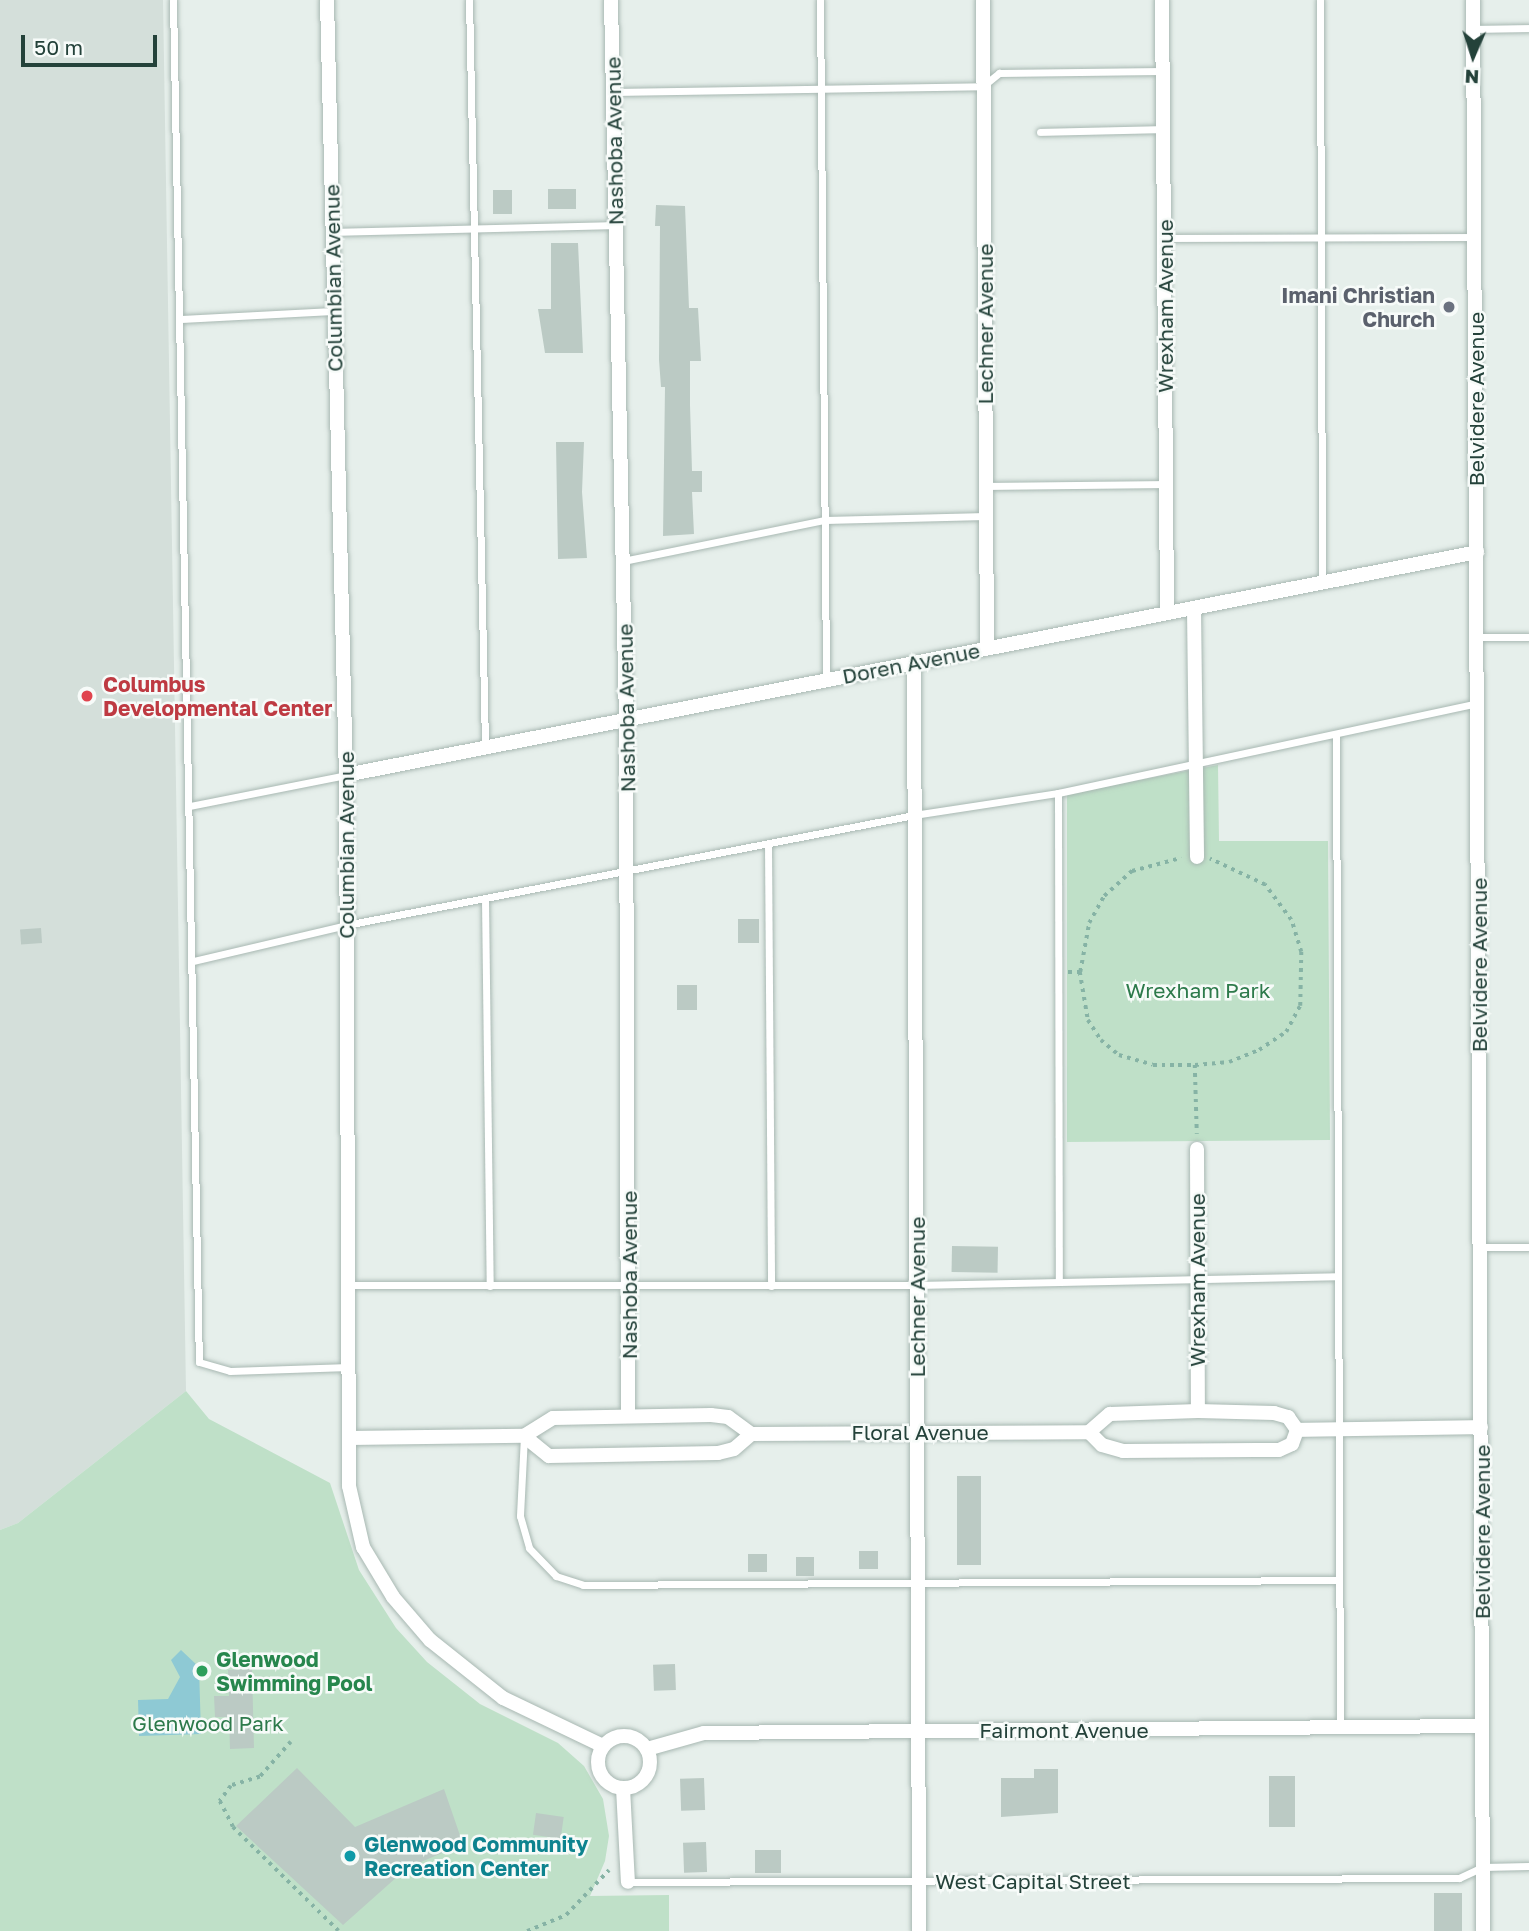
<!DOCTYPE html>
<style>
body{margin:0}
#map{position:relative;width:1529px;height:1931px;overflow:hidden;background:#e6efeb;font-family:"Golos Text",sans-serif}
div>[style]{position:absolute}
.built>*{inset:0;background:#d4dfda}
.green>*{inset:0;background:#bfe0c8}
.water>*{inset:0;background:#8ec9d4}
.building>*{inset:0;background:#bbcac4;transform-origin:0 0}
.path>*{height:3.5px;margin-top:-1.75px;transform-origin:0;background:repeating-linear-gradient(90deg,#86b3a5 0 3.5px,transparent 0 8.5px)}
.roads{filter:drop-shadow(0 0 2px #a8b8b2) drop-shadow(0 0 2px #a8b8b2)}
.service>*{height:7px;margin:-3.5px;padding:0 3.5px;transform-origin:3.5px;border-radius:3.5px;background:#fff}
.minor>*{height:14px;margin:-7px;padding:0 7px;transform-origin:7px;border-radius:7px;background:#fff}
.minor>.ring{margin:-7px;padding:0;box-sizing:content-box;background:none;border:14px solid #fff;border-radius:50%}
.dots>*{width:19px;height:19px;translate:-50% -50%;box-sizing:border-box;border:4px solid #f7fbf9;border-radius:50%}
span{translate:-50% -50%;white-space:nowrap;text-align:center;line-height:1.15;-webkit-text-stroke:5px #f7fbf9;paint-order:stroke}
.street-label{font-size:21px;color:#24423a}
.worship-label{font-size:21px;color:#5b616d;font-weight:700}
.right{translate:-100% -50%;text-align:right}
.health-label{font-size:21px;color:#be3a42;font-weight:700}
.left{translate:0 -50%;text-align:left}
.park-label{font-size:21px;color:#2d7a4b}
.leisure-label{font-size:21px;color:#27864d;font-weight:700}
.culture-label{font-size:21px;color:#0d838f;font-weight:700}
.north{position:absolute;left:1438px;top:21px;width:70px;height:70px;-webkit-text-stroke:5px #f7fbf9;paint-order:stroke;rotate:183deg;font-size:19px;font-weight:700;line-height:28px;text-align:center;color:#24423a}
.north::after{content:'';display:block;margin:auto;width:24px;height:32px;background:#24423a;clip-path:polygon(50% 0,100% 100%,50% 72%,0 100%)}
.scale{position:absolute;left:21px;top:35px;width:136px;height:32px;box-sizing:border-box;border:4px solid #24423a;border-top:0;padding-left:9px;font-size:21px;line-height:24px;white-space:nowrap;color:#24423a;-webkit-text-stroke:5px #f7fbf9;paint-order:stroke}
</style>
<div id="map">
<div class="built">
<div style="clip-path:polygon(0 0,163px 0,186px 1391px,18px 1523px,0 1530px)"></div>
</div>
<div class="green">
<div style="clip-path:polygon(1218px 765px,1219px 841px,1328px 841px,1330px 1140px,1067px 1142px,1067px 794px)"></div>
<div style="clip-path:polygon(186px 1391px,209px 1419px,330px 1483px,359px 1570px,396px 1628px,427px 1662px,480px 1704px,558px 1743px,584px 1766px,603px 1799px,609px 1836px,605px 1861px,590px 1896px,669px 1895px,669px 1931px,0 1931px,0 1530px,18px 1523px)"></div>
</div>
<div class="water">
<div style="clip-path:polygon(181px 1650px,199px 1667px,201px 1734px,139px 1736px,138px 1700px,168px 1699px,180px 1677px,171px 1660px)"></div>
</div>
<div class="building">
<div style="left:548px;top:189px;width:28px;height:20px"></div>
<div style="left:493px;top:190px;width:19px;height:24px"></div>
<div style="clip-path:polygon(656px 205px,685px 206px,689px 308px,698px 308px,701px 361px,690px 361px,690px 405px,692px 471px,702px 471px,702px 492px,692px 492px,694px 534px,663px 536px,665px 387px,661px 387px,659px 360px,660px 226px,655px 226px)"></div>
<div style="clip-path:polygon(551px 243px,578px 243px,583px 353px,545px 353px,538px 309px,551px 309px)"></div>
<div style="clip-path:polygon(556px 442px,584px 442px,582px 492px,587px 558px,558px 559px)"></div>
<div style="left:738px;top:919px;width:21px;height:24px"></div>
<div style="left:41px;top:928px;width:15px;height:21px;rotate:86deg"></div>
<div style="left:677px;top:985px;width:20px;height:25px"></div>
<div style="left:952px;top:1246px;width:46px;height:26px;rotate:1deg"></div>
<div style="left:957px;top:1476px;width:24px;height:89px"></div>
<div style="left:859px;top:1551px;width:19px;height:18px"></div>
<div style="left:748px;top:1554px;width:19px;height:18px"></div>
<div style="left:796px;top:1557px;width:18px;height:19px"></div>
<div style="left:675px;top:1664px;width:26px;height:22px;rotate:88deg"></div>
<div style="clip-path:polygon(252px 1669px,254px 1748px,230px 1749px,229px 1717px,215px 1717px,214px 1696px,229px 1696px,228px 1670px)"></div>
<div style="clip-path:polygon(297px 1768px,355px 1827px,444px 1789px,463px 1844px,407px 1868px,343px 1925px,236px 1826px)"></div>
<div style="clip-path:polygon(1034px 1769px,1058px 1769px,1058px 1813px,1001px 1817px,1001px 1778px,1034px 1778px)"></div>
<div style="left:1269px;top:1776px;width:26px;height:51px"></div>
<div style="left:704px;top:1778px;width:32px;height:24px;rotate:88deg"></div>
<div style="left:536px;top:1813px;width:28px;height:22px;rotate:8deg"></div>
<div style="left:706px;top:1842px;width:30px;height:23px;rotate:88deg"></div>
<div style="left:755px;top:1850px;width:26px;height:23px"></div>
<div style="left:1434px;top:1893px;width:28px;height:38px"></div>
</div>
<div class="path">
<div style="left:1068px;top:972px;width:12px"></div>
<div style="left:1080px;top:972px;width:50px;rotate:-79.6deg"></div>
<div style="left:1089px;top:923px;width:31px;rotate:-61deg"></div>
<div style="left:1104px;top:896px;width:38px;rotate:-42deg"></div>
<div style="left:1132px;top:871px;width:51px;rotate:-14.9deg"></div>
<div style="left:1080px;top:972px;width:49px;rotate:80.5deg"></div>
<div style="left:1088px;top:1020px;width:24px;rotate:57deg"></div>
<div style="left:1101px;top:1040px;width:23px;rotate:40deg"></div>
<div style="left:1119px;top:1055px;width:35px;rotate:16deg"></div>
<div style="left:1153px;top:1065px;width:42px"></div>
<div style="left:1195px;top:1065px;width:69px;rotate:88.3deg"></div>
<div style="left:1195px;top:1065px;width:34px;rotate:-5deg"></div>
<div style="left:1229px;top:1062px;width:32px;rotate:-22deg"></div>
<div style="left:1259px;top:1050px;width:32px;rotate:-34deg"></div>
<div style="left:1286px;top:1032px;width:30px;rotate:-62deg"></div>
<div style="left:1300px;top:1006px;width:54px;rotate:-88.9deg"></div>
<div style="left:1301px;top:952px;width:34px;rotate:-107deg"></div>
<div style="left:1291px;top:920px;width:44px;rotate:-126.6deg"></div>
<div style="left:1265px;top:885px;width:61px;rotate:-154.7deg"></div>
<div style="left:291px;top:1742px;width:47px;rotate:131.5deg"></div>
<div style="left:260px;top:1777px;width:30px;rotate:163deg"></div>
<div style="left:231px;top:1786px;width:19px;rotate:126deg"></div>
<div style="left:220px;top:1801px;width:29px;rotate:63deg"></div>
<div style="left:233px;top:1827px;width:148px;rotate:44.5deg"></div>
<div style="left:527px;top:1931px;width:42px;rotate:-22.3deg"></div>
<div style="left:566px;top:1915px;width:62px;rotate:-46.3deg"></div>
</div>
<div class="roads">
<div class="service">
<div style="left:173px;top:0;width:1362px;rotate:88.91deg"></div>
<div style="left:199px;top:1362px;width:32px;rotate:16deg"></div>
<div style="left:230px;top:1371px;width:119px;rotate:-1.9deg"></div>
<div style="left:469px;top:0;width:748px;rotate:88.77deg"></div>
<div style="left:820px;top:0;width:680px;rotate:89.49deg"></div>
<div style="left:1320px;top:0;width:583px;rotate:89.8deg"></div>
<div style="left:1474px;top:29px;width:55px;rotate:-1deg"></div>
<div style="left:613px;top:92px;width:370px;rotate:-0.9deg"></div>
<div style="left:983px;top:86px;width:21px;rotate:-39deg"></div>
<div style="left:999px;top:73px;width:164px;rotate:-0.7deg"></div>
<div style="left:1040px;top:132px;width:123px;rotate:-1.4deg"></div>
<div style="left:333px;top:232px;width:282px;rotate:-1.4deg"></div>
<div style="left:1164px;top:238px;width:310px;rotate:-0.2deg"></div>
<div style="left:180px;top:319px;width:154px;rotate:-3deg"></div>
<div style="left:986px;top:486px;width:180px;rotate:-0.6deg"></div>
<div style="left:623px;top:561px;width:206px;rotate:-11.5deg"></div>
<div style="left:825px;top:520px;width:161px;rotate:-1.4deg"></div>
<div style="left:1479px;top:637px;width:50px"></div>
<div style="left:1336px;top:734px;width:994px;rotate:89.77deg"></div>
<div style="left:1058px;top:793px;width:489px;rotate:89.9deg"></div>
<div style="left:190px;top:806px;width:159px;rotate:-11.2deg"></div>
<div style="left:768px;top:844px;width:442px;rotate:89.6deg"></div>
<div style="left:485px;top:899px;width:387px;rotate:89.3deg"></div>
<div style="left:193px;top:961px;width:157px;rotate:-13.2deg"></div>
<div style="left:346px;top:925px;width:579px;rotate:-10.96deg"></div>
<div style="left:914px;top:815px;width:146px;rotate:-8.7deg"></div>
<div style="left:1058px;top:793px;width:429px;rotate:-12.1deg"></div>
<div style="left:1481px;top:1247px;width:48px"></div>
<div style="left:349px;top:1285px;width:567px"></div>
<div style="left:916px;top:1285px;width:421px;rotate:-1.2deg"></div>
<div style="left:524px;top:1436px;width:80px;rotate:92.9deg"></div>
<div style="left:520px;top:1516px;width:33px;rotate:74deg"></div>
<div style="left:529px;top:1548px;width:39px;rotate:46deg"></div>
<div style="left:556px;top:1576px;width:28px;rotate:18deg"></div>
<div style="left:583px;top:1585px;width:755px;rotate:-0.38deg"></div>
<div style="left:628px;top:1882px;width:831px;rotate:-0.28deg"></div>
<div style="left:1459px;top:1878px;width:26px;rotate:-25deg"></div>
<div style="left:1483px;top:1867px;width:46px;rotate:-1.2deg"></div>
</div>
<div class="minor">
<div style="left:327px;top:0;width:775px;rotate:88.6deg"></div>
<div style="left:346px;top:775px;width:711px;rotate:89.76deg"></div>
<div style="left:349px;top:1486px;width:63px;rotate:77.1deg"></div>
<div style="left:363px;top:1547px;width:58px;rotate:59deg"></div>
<div style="left:393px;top:1597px;width:57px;rotate:49.3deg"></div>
<div style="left:430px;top:1640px;width:93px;rotate:38.5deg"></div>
<div style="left:503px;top:1698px;width:111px;rotate:25.6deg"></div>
<div style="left:611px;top:0;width:720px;rotate:88.81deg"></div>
<div style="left:626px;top:720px;width:696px;rotate:89.84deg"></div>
<div style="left:983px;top:0;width:648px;rotate:89.65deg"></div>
<div style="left:1162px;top:0;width:613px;rotate:89.53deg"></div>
<div style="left:1473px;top:0;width:1931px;rotate:89.7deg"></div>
<div style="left:1194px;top:609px;width:248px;rotate:89.3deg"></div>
<div style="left:914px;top:663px;width:1268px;rotate:89.77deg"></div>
<div style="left:346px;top:775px;width:1153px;rotate:-11.15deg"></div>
<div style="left:1197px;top:1149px;width:262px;rotate:89.8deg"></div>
<div style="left:1297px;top:1430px;width:184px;rotate:-0.9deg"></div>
<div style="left:1089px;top:1432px;width:28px;rotate:-41deg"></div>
<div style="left:1110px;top:1414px;width:88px;rotate:-2deg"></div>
<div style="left:1198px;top:1411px;width:76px;rotate:1.5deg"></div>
<div style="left:1274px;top:1413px;width:15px;rotate:16deg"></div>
<div style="left:1288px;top:1417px;width:16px;rotate:55deg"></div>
<div style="left:524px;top:1436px;width:32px;rotate:39deg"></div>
<div style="left:549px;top:1456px;width:169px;rotate:-1deg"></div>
<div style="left:718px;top:1453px;width:16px;rotate:-14deg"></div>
<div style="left:734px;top:1449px;width:23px;rotate:-41deg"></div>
<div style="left:349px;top:1438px;width:175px;rotate:-0.7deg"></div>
<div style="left:524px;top:1436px;width:34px;rotate:-32deg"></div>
<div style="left:553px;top:1418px;width:158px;rotate:-1.1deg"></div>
<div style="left:711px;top:1415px;width:17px;rotate:7deg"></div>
<div style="left:728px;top:1417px;width:29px;rotate:36deg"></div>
<div style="left:751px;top:1434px;width:338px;rotate:-0.3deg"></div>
<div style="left:1089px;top:1432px;width:18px;rotate:45deg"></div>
<div style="left:1102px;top:1445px;width:22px;rotate:16deg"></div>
<div style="left:1123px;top:1451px;width:156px;rotate:-0.4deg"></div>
<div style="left:1279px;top:1450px;width:14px;rotate:-25deg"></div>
<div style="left:1292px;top:1444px;width:15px;rotate:-70deg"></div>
<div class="ring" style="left:598px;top:1736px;width:38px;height:38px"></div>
<div style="left:647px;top:1749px;width:59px;rotate:-15.7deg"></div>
<div style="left:704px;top:1733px;width:778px;rotate:-0.52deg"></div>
<div style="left:623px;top:1788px;width:94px;rotate:87deg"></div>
</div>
</div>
<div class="dots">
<div style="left:1449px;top:307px;background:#6b7280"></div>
<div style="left:87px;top:696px;background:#e0444e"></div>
<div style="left:202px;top:1671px;background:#2e9e5b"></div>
<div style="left:350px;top:1856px;background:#0f9aa8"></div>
</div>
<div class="street-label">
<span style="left:614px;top:141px;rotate:-91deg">Nashoba Avenue</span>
<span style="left:333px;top:278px;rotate:-91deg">Columbian Avenue</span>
<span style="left:1165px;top:306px;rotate:-90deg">Wrexham Avenue</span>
<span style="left:985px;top:324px;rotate:-90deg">Lechner Avenue</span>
<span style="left:1476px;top:399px;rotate:-90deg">Belvidere Avenue</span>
<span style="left:911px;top:663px;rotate:-11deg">Doren Avenue</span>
<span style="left:626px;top:708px;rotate:-91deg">Nashoba Avenue</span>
<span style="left:346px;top:845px;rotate:-90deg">Columbian Avenue</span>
<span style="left:1479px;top:965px;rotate:-90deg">Belvidere Avenue</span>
<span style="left:629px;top:1275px;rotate:-90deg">Nashoba Avenue</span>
<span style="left:1197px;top:1280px;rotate:-90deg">Wrexham Avenue</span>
<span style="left:917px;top:1297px;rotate:-90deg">Lechner Avenue</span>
<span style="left:920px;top:1432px">Floral Avenue</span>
<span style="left:1482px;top:1532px;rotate:-90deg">Belvidere Avenue</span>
<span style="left:1064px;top:1730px">Fairmont Avenue</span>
<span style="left:1033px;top:1881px">West Capital Street</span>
</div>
<div class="worship-label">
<span class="right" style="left:1435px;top:307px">Imani Christian<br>Church</span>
</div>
<div class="health-label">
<span class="left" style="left:103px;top:696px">Columbus<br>Developmental Center</span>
</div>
<div class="park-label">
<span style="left:1198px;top:990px">Wrexham Park</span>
<span style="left:208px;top:1723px">Glenwood Park</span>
</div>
<div class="leisure-label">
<span class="left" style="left:216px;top:1671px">Glenwood<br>Swimming Pool</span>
</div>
<div class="culture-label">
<span class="left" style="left:364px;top:1856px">Glenwood Community<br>Recreation Center</span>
</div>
<div class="north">N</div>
<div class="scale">50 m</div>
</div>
